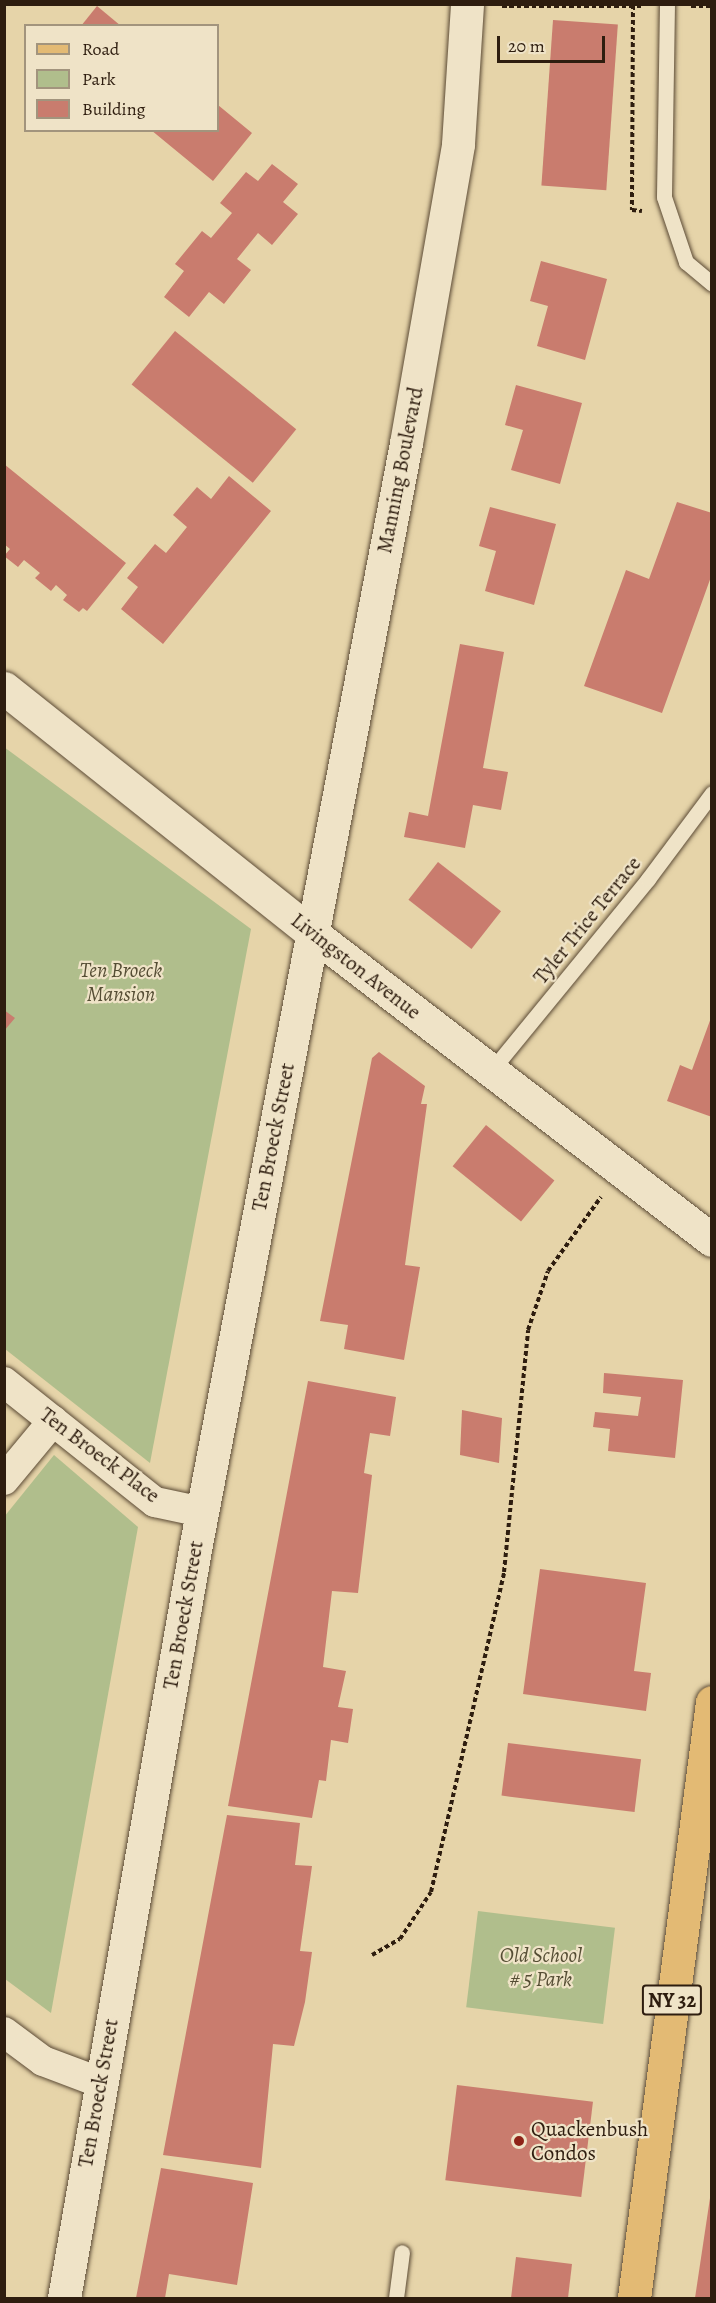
<!DOCTYPE html>
<style>
body{margin:0}
#map{position:relative;width:716px;height:2303px;overflow:hidden;background:#e6d4a9;font-family:Alegreya,serif}
div>[style]{position:absolute}
.green>*{inset:0;background:#b0be8c;transform-origin:0 0}
.building>*{inset:0;background:#c97c6e;transform-origin:0 0}
.path>*{height:4px;margin-top:-2px;transform-origin:0;background:repeating-linear-gradient(90deg,#2e1d0f 0 4.5px,transparent 0 7.5px)}
.roads{filter:drop-shadow(0 0 2px #5c4b36) drop-shadow(0 0 2px #5c4b36)}
.service>*{height:15px;margin:-7.5px;padding:0 7.5px;transform-origin:7.5px;border-radius:7.5px;background:#efe3c7}
.minor>*{height:30px;margin:-15px;padding:0 15px;transform-origin:15px;border-radius:15px;background:#efe3c7}
.tertiary>*{height:33px;margin:-16.5px;padding:0 16.5px;transform-origin:16.5px;border-radius:16.5px;background:#efe3c7}
.primary>*{height:33px;margin:-16.5px;padding:0 16.5px;transform-origin:16.5px;border-radius:16.5px;background:#e3ba74}
.dots>*{width:16px;height:16px;translate:-50% -50%;box-sizing:border-box;border:3px solid #efe3c7;border-radius:50%}
span{translate:-50% -50%;white-space:nowrap;text-align:center;line-height:1.15;-webkit-text-stroke:4.5px #efe3c7;paint-order:stroke}
.shield-label span{padding:2px 4px;background:#efe3c7;border:2px solid;border-radius:4px;-webkit-text-stroke-width:0}
.shield-label{font-size:20px;color:#2e1d0f;font-weight:700}
.street-label{font-size:21px;color:#2e1d0f}
.park-label{font-size:21px;color:#554d34;font-style:italic}
.poi-label{font-size:21px;color:#2e1d0f}
.left{translate:0 -50%;text-align:left}
.frame{position:absolute;inset:0;border:6px solid #2e1d0f;pointer-events:none}
.legend{position:absolute;left:24px;top:24px;width:195px;height:108px;box-sizing:border-box;background:#efe3c7;border:2px solid #a2947d;margin:0;padding:8px 10px;list-style:none;font-size:18px;color:#2e1d0f}
.legend li{display:flex;align-items:center;gap:12px;height:30px}
.legend b{width:30px;border:2px solid #a2947d}
.scale{position:absolute;left:497px;top:36px;width:108px;height:27px;box-sizing:border-box;border:3px solid #2e1d0f;border-top:0;padding-left:8px;font-size:18px;line-height:21px;white-space:nowrap;color:#2e1d0f;-webkit-text-stroke:4px #efe3c7;paint-order:stroke}
</style>
<div id="map">
<div class="green">
<div style="clip-path:polygon(4px 747px,251px 929px,150px 1463px,5px 1349px)"></div>
<div style="clip-path:polygon(54px 1455px,138px 1527px,51px 2013px,5px 1979px,4px 1517px)"></div>
<div style="left:478px;top:1911px;width:138px;height:97px;rotate:7deg"></div>
</div>
<div class="building">
<div style="clip-path:polygon(97px 6px,121px 26px,81px 26px)"></div>
<div style="left:553px;top:20px;width:65px;height:166px;rotate:4deg"></div>
<div style="clip-path:polygon(218px 105px,252px 133px,213px 181px,151px 130px,218px 130px)"></div>
<div style="clip-path:polygon(272px 164px,298px 184px,283px 202px,298px 214px,272px 245px,258px 233px,237px 259px,251px 270px,224px 304px,209px 292px,189px 317px,164px 297px,184px 271px,175px 264px,202px 231px,211px 238px,232px 213px,220px 203px,246px 172px,258px 181px)"></div>
<div style="clip-path:polygon(541px 261px,607px 279px,585px 360px,537px 346px,548px 306px,530px 301px)"></div>
<div style="left:175px;top:331px;width:156px;height:69px;rotate:39deg"></div>
<div style="clip-path:polygon(516px 385px,582px 403px,560px 484px,511px 470px,523px 430px,505px 425px)"></div>
<div style="clip-path:polygon(4px 464px,126px 563px,87px 611px,83px 608px,79px 612px,63px 600px,67px 595px,56px 585px,51px 591px,35px 578px,40px 573px,24px 560px,18px 567px,4px 556px,10px 549px,4px 544px)"></div>
<div style="clip-path:polygon(229px 476px,271px 511px,163px 644px,121px 609px,138px 587px,127px 578px,155px 544px,166px 553px,187px 527px,173px 515px,197px 487px,211px 499px)"></div>
<div style="clip-path:polygon(677px 502px,712px 513px,712px 574px,662px 713px,584px 686px,626px 570px,649px 579px)"></div>
<div style="clip-path:polygon(490px 507px,556px 524px,534px 605px,485px 591px,496px 551px,479px 546px)"></div>
<div style="clip-path:polygon(460px 644px,504px 652px,483px 768px,508px 772px,501px 810px,473px 805px,465px 848px,404px 837px,409px 812px,428px 816px)"></div>
<div style="left:438px;top:862px;width:80px;height:48px;rotate:38deg"></div>
<div style="clip-path:polygon(4px 1010px,15px 1018px,4px 1031px)"></div>
<div style="clip-path:polygon(712px 1015px,712px 1117px,667px 1101px,680px 1065px,692px 1070px)"></div>
<div style="clip-path:polygon(379px 1052px,425px 1086px,421px 1104px,427px 1104px,405px 1265px,420px 1267px,404px 1360px,344px 1349px,348px 1325px,320px 1321px,372px 1058px)"></div>
<div style="left:486px;top:1125px;width:88px;height:53px;rotate:39deg"></div>
<div style="clip-path:polygon(604px 1373px,683px 1380px,675px 1458px,608px 1451px,610px 1429px,593px 1427px,595px 1412px,638px 1416px,641px 1397px,603px 1393px)"></div>
<div style="clip-path:polygon(308px 1381px,396px 1397px,390px 1436px,370px 1433px,364px 1473px,372px 1475px,358px 1593px,332px 1591px,323px 1667px,346px 1671px,338px 1707px,353px 1709px,348px 1743px,331px 1740px,326px 1781px,319px 1780px,312px 1818px,228px 1806px)"></div>
<div style="clip-path:polygon(462px 1410px,502px 1418px,499px 1463px,460px 1455px)"></div>
<div style="clip-path:polygon(540px 1569px,646px 1583px,634px 1671px,651px 1673px,646px 1711px,523px 1694px)"></div>
<div style="left:508px;top:1743px;width:134px;height:53px;rotate:7deg"></div>
<div style="clip-path:polygon(227px 1815px,300px 1823px,295px 1865px,312px 1866px,300px 1951px,312px 1952px,305px 2002px,294px 2046px,273px 2044px,261px 2168px,163px 2155px)"></div>
<div style="left:457px;top:2085px;width:137px;height:96px;rotate:7deg"></div>
<div style="clip-path:polygon(161px 2168px,253px 2183px,237px 2285px,169px 2274px,165px 2298px,136px 2298px)"></div>
<div style="clip-path:polygon(712px 2198px,712px 2298px,695px 2298px,710px 2198px)"></div>
<div style="clip-path:polygon(516px 2257px,572px 2264px,568px 2298px,511px 2298px)"></div>
</div>
<div class="path">
<div style="left:633px;top:5px;width:205px;rotate:90.3deg"></div>
<div style="left:632px;top:210px;width:10px;rotate:6deg"></div>
<div style="left:502px;top:6px;width:140px"></div>
<div style="left:691px;top:6px;width:21px"></div>
<div style="left:372px;top:1955px;width:32px;rotate:-30deg"></div>
<div style="left:400px;top:1939px;width:56px;rotate:-56.6deg"></div>
<div style="left:431px;top:1892px;width:328px;rotate:-77.1deg"></div>
<div style="left:504px;top:1572px;width:243px;rotate:-84.3deg"></div>
<div style="left:528px;top:1330px;width:62px;rotate:-71.3deg"></div>
<div style="left:548px;top:1271px;width:91px;rotate:-54.4deg"></div>
</div>
<div class="roads">
<div class="service">
<div style="left:667px;top:4px;width:193px;rotate:90.9deg"></div>
<div style="left:664px;top:197px;width:69px;rotate:71.3deg"></div>
<div style="left:686px;top:262px;width:34px;rotate:40deg"></div>
<div style="left:491px;top:1071px;width:248px;rotate:-50.7deg"></div>
<div style="left:648px;top:879px;width:107px;rotate:-53.3deg"></div>
<div style="left:396px;top:2298px;width:46px;rotate:-82.6deg"></div>
</div>
<div class="minor">
<div style="left:4px;top:1382px;width:193px;rotate:38.5deg"></div>
<div style="left:155px;top:1502px;width:48px;rotate:12deg"></div>
<div style="left:4px;top:1480px;width:77px;rotate:-50.3deg"></div>
<div style="left:4px;top:2032px;width:49px;rotate:36.6deg"></div>
<div style="left:43px;top:2061px;width:60px;rotate:20.6deg"></div>
</div>
<div class="tertiary">
<div style="left:4px;top:688px;width:394px;rotate:38.5deg"></div>
<div style="left:312px;top:933px;width:504px;rotate:37.51deg"></div>
<div style="left:64px;top:2298px;width:765px;rotate:-80.07deg"></div>
<div style="left:196px;top:1544px;width:1121px;rotate:-79.2deg"></div>
<div style="left:406px;top:443px;width:303px;rotate:-80.1deg"></div>
<div style="left:458px;top:144px;width:140px;rotate:-86.3deg"></div>
</div>
<div class="primary">
<div style="left:634px;top:2298px;width:601px;rotate:-82.54deg"></div>
</div>
</div>
<div class="dots">
<div style="left:519px;top:2141px;background:#8f2418"></div>
</div>
<div class="shield-label">
<span style="left:672px;top:2000px">NY 32</span>
</div>
<div class="street-label">
<span style="left:400px;top:470px;rotate:-79deg">Manning Boulevard</span>
<span style="left:587px;top:920px;rotate:-51deg">Tyler Trice Terrace</span>
<span style="left:356px;top:966px;rotate:38deg">Livingston Avenue</span>
<span style="left:273px;top:1137px;rotate:-79deg">Ten Broeck Street</span>
<span style="left:100px;top:1455px;rotate:37deg">Ten Broeck Place</span>
<span style="left:183px;top:1615px;rotate:-80deg">Ten Broeck Street</span>
<span style="left:98px;top:2093px;rotate:-80deg">Ten Broeck Street</span>
</div>
<div class="park-label">
<span style="left:121px;top:982px">Ten Broeck<br>Mansion</span>
<span style="left:541px;top:1967px">Old School<br># 5 Park</span>
</div>
<div class="poi-label">
<span class="left" style="left:531px;top:2141px">Quackenbush<br>Condos</span>
</div>
<div class="frame"></div>
<ul class="legend">
<li><b style="height:8px;background:#e3ba74"></b>Road</li>
<li><b style="height:16px;background:#b0be8c"></b>Park</li>
<li><b style="height:16px;background:#c97c6e"></b>Building</li>
</ul>
<div class="scale">20 m</div>
</div>
